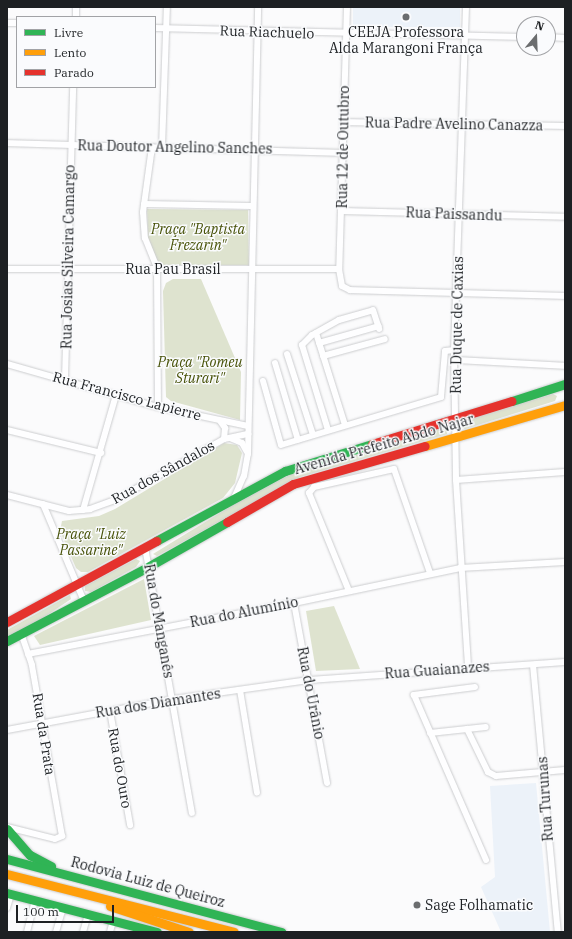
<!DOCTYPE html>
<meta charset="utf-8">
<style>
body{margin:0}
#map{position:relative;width:572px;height:939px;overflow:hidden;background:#fbfbfc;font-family:"IBM Plex Serif",serif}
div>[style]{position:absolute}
.built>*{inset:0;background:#ecf2f9;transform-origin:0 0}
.green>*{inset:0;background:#dee3cf}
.roads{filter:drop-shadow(0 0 1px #cccdcf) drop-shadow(0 0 1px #cccdcf)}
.street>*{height:6px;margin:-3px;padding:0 3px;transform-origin:3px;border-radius:3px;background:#fefeff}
.fast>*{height:9px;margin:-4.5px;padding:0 4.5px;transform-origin:4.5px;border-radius:4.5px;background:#30b455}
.slow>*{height:9px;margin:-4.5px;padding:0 4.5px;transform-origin:4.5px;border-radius:4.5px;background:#ff9f0a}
.jam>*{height:9px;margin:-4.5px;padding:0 4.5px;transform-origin:4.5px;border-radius:4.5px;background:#e5322d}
.dots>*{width:11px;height:11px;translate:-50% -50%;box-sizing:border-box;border:2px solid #fafbfd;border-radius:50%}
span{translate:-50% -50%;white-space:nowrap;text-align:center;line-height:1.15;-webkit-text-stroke:3px #fafbfd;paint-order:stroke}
.street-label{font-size:14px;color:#1d2023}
.poi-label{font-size:14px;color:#1d2023}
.left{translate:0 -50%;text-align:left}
.park-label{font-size:14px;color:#475208;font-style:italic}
.frame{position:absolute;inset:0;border:8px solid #1d2023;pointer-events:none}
.legend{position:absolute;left:16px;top:16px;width:140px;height:72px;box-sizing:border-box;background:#fafbfd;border:1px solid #a2a3a6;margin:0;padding:5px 7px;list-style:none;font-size:12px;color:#1d2023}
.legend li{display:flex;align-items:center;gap:8px;height:20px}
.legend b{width:20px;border:1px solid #a2a3a6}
.north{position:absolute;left:516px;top:16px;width:40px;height:40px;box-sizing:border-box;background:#fafbfd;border:1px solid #a2a3a6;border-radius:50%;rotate:19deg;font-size:11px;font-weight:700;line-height:16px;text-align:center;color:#1d2023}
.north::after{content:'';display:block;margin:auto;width:14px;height:18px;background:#6b6d6f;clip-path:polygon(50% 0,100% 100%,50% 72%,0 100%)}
.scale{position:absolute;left:16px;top:905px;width:98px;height:18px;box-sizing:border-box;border:2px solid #1d2023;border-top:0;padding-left:5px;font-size:12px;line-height:14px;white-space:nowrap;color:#1d2023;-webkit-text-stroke:3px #fafbfd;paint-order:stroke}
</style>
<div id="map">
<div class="built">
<div style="left:353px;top:7px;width:107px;height:20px"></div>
<div style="clip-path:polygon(536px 783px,550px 932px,501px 932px,481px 887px,495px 877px,490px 786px)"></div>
</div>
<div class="green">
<div style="clip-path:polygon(147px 209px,248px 210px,249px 265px,159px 265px,148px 238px)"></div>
<div style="clip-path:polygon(173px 279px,201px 279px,241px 372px,240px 420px,171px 401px,166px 397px,163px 291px,166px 283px)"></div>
<div style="clip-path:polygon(553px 394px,557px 396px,555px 401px,465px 429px,461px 427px,463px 421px)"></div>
<div style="clip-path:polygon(448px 426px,447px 434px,300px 477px,157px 556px,153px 554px,233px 505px,295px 472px)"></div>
<div style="clip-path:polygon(224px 443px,237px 445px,242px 453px,235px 483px,223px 498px,88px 572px,81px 572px,76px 568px,60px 531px,62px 521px,99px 516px,115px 509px)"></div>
<div style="clip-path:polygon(136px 559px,140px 561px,136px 567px,91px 592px,85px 591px,85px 586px)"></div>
<div style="clip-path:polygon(144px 579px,151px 620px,40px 645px,34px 636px)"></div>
<div style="clip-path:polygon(70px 595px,71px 599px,43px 618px,7px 638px,7px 630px)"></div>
<div style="clip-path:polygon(334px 606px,360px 669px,316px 671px,306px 611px)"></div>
</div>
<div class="roads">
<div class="street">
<div style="left:347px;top:7px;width:262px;rotate:91.7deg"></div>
<div style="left:339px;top:269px;width:17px;rotate:80deg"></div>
<div style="left:342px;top:286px;width:9px;rotate:27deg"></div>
<div style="left:350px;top:290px;width:215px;rotate:1.6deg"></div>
<div style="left:466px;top:7px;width:343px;rotate:92deg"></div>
<div style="left:454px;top:350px;width:130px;rotate:89.1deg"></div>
<div style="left:456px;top:480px;width:187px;rotate:86.3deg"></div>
<div style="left:76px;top:17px;width:10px;rotate:-90deg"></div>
<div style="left:7px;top:23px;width:10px"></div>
<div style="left:155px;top:28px;width:369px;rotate:1.4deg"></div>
<div style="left:548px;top:37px;width:17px;rotate:3deg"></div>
<div style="left:343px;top:122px;width:222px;rotate:1deg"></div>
<div style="left:7px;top:143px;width:335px;rotate:1.7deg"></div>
<div style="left:152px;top:147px;width:66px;rotate:97.9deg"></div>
<div style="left:143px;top:212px;width:26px;rotate:86deg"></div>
<div style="left:145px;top:238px;width:32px;rotate:68deg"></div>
<div style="left:157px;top:268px;width:139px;rotate:89.6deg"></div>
<div style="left:162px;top:147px;width:140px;rotate:-88deg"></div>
<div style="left:144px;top:204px;width:107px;rotate:1.1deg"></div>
<div style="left:342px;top:211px;width:223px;rotate:1.5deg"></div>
<div style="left:7px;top:269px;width:332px"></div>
<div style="left:316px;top:333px;width:96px;rotate:72.5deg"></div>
<div style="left:319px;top:343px;width:62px;rotate:-15.8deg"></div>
<div style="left:287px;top:354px;width:85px;rotate:72.2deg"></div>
<div style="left:323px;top:356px;width:64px;rotate:-15.3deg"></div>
<div style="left:455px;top:360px;width:110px;rotate:3.1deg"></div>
<div style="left:275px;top:363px;width:80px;rotate:73.4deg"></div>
<div style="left:7px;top:364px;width:157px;rotate:15.9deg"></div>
<div style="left:158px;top:407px;width:92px;rotate:11.9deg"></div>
<div style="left:65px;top:379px;width:292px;rotate:-88.4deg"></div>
<div style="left:263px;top:381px;width:66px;rotate:74.3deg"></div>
<div style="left:281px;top:445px;width:167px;rotate:-16.7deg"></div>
<div style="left:441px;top:397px;width:46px;rotate:-85deg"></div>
<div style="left:445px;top:351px;width:9px;rotate:-6deg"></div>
<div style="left:220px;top:421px;width:9px;rotate:54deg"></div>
<div style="left:225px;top:428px;width:11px;rotate:95deg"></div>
<div style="left:7px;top:430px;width:97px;rotate:13.7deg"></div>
<div style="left:328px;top:430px;width:89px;rotate:-107deg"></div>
<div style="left:302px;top:345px;width:14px;rotate:-45deg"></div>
<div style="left:312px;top:335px;width:31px;rotate:-29deg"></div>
<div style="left:339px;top:320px;width:35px;rotate:-16deg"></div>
<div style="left:373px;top:310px;width:20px;rotate:72deg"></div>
<div style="left:230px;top:438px;width:13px;rotate:23deg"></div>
<div style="left:242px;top:443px;width:10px;rotate:61deg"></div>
<div style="left:456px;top:480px;width:109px;rotate:-4.2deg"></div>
<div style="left:7px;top:495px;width:64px;rotate:14.5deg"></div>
<div style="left:69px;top:511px;width:21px;rotate:-5deg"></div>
<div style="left:90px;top:509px;width:29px;rotate:-20deg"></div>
<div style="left:117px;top:499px;width:123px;rotate:-29.3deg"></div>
<div style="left:224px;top:439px;width:25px;rotate:-12deg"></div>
<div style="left:234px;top:498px;width:24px;rotate:-66deg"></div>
<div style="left:244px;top:476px;width:22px;rotate:-80deg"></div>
<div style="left:248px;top:454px;width:447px;rotate:-88.7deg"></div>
<div style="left:43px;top:504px;width:105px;rotate:67.1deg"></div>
<div style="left:83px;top:510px;width:120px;rotate:-74deg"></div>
<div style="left:145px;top:547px;width:270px;rotate:80deg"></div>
<div style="left:349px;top:591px;width:106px;rotate:-112.2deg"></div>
<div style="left:309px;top:493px;width:8px;rotate:-50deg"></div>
<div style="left:314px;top:487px;width:82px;rotate:-12.7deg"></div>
<div style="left:394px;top:469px;width:110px;rotate:70.9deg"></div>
<div style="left:294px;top:603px;width:183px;rotate:79.6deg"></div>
<div style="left:28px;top:654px;width:271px;rotate:-10.9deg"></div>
<div style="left:294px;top:603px;width:170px;rotate:-11.9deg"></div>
<div style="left:460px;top:568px;width:105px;rotate:-3.3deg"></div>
<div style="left:533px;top:665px;width:268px;rotate:84.7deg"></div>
<div style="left:475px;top:687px;width:62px;rotate:172.5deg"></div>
<div style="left:414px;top:695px;width:180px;rotate:66.4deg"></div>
<div style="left:240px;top:690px;width:104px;rotate:80.6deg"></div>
<div style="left:110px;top:711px;width:116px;rotate:80deg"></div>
<div style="left:467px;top:729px;width:48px;rotate:64deg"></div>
<div style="left:488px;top:772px;width:9px;rotate:27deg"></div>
<div style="left:496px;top:776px;width:69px;rotate:-5deg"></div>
<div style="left:7px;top:730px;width:170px;rotate:-10.5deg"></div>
<div style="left:174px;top:699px;width:136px;rotate:-8deg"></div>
<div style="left:309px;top:680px;width:257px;rotate:-4deg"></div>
<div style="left:430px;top:733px;width:56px;rotate:-6.1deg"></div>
<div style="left:7px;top:827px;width:49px;rotate:14deg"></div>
<div style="left:55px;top:839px;width:8px;rotate:-23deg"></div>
<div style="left:62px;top:836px;width:174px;rotate:-100deg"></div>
<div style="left:32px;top:665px;width:34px;rotate:-109deg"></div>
<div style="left:7px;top:908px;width:15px;rotate:-74deg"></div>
<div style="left:27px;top:932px;width:33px;rotate:-76deg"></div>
<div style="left:56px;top:932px;width:26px;rotate:-74deg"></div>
<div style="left:83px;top:932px;width:19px;rotate:-74deg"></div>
<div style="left:110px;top:932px;width:11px;rotate:-75deg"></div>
</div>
<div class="fast">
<div style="left:512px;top:401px;width:56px;rotate:-17.8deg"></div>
<div style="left:156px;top:541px;width:147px;rotate:-28.5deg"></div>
<div style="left:285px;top:471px;width:91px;rotate:-17.2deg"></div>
<div style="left:7px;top:641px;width:157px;rotate:-27.7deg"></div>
<div style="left:146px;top:568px;width:93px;rotate:-29.6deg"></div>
<div style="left:7px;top:829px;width:35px;rotate:49deg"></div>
<div style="left:30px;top:855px;width:24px;rotate:28deg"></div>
<div style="left:7px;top:859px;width:284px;rotate:14.9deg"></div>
<div style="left:7px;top:893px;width:155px;rotate:14.6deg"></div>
</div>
<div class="slow">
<div style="left:425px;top:446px;width:146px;rotate:-16.3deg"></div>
<div style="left:7px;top:874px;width:234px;rotate:14.3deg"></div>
<div style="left:110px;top:906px;width:83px;rotate:18.2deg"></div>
</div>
<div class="jam">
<div style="left:372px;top:444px;width:146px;rotate:-17.1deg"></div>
<div style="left:227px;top:522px;width:76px;rotate:-29.9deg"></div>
<div style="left:293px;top:484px;width:137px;rotate:-16.1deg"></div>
<div style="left:7px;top:622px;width:170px;rotate:-28.5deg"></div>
</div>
</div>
<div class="dots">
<div style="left:406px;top:17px;background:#6b6d6f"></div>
<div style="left:417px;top:905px;background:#6b6d6f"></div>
</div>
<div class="street-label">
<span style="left:267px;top:32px;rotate:2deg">Rua Riachuelo</span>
<span style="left:454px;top:124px;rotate:1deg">Rua Padre Avelino Canazza</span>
<span style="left:175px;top:147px;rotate:1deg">Rua Doutor Angelino Sanches</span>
<span style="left:343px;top:147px;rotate:-89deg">Rua 12 de Outubro</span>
<span style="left:454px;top:214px;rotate:2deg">Rua Paissandu</span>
<span style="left:68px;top:257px;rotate:-89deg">Rua Josias Silveira Camargo</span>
<span style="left:173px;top:269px">Rua Pau Brasil</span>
<span style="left:457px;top:325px;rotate:-89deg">Rua Duque de Caxias</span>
<span style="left:127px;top:396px;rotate:15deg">Rua Francisco Lapierre</span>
<span style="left:384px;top:444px;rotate:-16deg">Avenida Prefeito Abdo Najar</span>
<span style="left:163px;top:472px;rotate:-29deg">Rua dos Sândalos</span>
<span style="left:244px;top:612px;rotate:-11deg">Rua do Alumínio</span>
<span style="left:159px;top:621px;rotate:80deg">Rua do Manganês</span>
<span style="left:437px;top:670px;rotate:-4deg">Rua Guaianazes</span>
<span style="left:311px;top:693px;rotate:79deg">Rua do Urânio</span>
<span style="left:158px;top:703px;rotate:-9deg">Rua dos Diamantes</span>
<span style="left:44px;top:734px;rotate:81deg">Rua da Prata</span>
<span style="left:120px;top:768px;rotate:80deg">Rua do Ouro</span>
<span style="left:545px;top:799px;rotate:-94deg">Rua Turunas</span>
<span style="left:148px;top:882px;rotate:15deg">Rodovia Luiz de Queiroz</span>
</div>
<div class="poi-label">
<span style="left:406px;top:40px">CEEJA Professora<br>Alda Marangoni França</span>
<span class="left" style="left:425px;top:905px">Sage Folhamatic</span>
</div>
<div class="park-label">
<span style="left:198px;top:237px">Praça "Baptista<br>Frezarin"</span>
<span style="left:200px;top:370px">Praça "Romeu<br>Sturari"</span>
<span style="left:91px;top:542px">Praça "Luiz<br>Passarine"</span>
</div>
<div class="frame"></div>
<ul class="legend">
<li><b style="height:5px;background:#30b455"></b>Livre</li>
<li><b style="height:5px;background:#ff9f0a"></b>Lento</li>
<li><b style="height:5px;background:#e5322d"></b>Parado</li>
</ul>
<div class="north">N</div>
<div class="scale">100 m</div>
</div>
